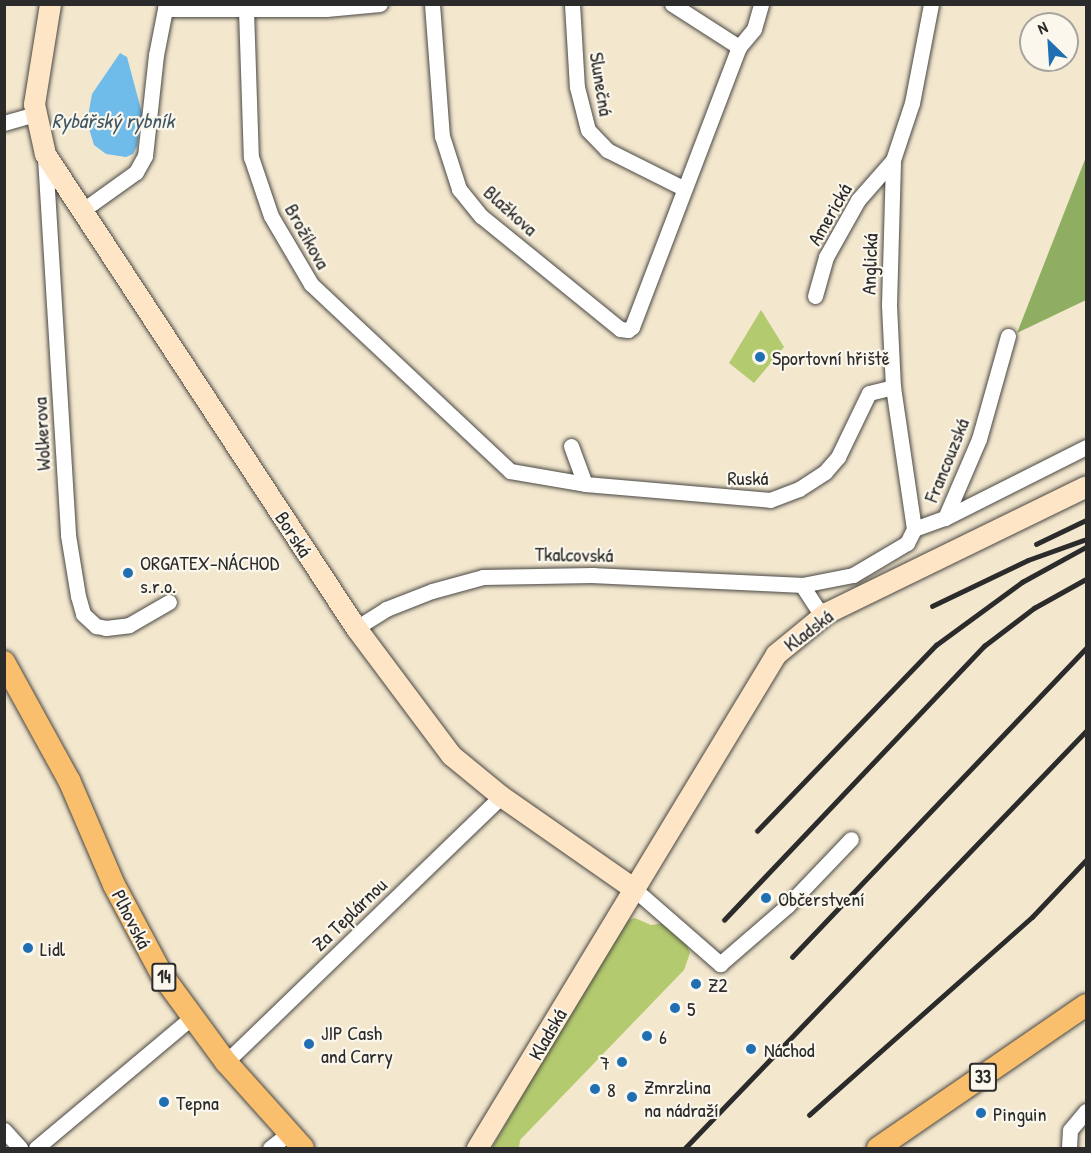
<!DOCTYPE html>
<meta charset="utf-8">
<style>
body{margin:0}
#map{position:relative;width:1091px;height:1153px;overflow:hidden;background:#f3e7ce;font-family:"Patrick Hand",sans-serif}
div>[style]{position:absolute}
.green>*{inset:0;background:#b4ca6f}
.forest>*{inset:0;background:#8fae62}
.water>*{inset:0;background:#6fbbe9}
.roads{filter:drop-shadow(0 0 2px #494743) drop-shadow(0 0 2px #494743)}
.street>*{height:15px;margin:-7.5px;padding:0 7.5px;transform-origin:7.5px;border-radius:7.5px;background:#fff}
.secondary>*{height:21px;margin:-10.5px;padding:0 10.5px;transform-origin:10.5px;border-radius:10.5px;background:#fde5c5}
.primary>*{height:22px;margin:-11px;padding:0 11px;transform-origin:11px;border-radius:11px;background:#f9bf6d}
.rail>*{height:4.5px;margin:-2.25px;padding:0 2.25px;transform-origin:2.25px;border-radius:2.25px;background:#2b2b2b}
.dots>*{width:16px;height:16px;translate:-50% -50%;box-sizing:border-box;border:3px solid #fbf7ec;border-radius:50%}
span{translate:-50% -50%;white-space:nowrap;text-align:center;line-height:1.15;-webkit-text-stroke:4.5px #fbf7ec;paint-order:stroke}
.shield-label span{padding:2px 4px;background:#fbf7ec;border:2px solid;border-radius:4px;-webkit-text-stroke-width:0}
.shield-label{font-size:18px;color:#2b2b2b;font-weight:700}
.street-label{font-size:20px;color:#2b2b2b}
.poi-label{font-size:20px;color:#2b2b2b}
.left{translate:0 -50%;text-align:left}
.right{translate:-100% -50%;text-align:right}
.water-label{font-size:21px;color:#3f5664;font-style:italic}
.frame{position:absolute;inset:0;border:6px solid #2b2b2b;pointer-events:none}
.north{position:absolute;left:1019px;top:12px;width:60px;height:60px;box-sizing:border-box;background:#fbf7ec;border:2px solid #a8a59f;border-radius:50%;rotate:335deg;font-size:16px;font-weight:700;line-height:24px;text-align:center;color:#2b2b2b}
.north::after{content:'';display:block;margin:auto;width:21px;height:27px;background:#1f6fb2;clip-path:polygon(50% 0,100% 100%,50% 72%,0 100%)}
</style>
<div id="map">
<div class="green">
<div style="clip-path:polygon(761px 310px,784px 347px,754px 383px,729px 363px)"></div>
<div style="clip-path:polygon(635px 918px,651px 925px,664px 923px,687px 945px,690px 953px,684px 970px,520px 1140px,519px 1148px,492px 1148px,623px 921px)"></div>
</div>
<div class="forest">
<div style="clip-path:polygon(1086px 157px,1086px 300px,1017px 333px)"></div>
</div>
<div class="water">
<div style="clip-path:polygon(120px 53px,127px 57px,142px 113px,137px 146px,133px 154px,126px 157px,106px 154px,94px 145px,87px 122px,92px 94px)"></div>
</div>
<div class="roads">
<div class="street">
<div style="left:432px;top:4px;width:132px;rotate:85.7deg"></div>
<div style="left:442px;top:136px;width:56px;rotate:72.2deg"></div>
<div style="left:459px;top:189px;width:35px;rotate:51deg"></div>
<div style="left:481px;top:216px;width:179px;rotate:39.1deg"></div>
<div style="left:620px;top:329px;width:8px;rotate:7deg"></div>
<div style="left:628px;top:330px;width:5px;rotate:-37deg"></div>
<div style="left:632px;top:327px;width:300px;rotate:-69.1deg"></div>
<div style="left:739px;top:47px;width:23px;rotate:-50deg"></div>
<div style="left:754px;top:29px;width:26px;rotate:-74deg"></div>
<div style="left:572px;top:4px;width:83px;rotate:86.6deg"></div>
<div style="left:577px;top:87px;width:44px;rotate:75.7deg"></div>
<div style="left:588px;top:130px;width:28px;rotate:46deg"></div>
<div style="left:607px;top:150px;width:85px;rotate:26.6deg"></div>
<div style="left:672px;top:4px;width:80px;rotate:32.7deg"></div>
<div style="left:165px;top:9px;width:161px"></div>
<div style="left:326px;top:9px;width:54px;rotate:-5.3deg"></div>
<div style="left:246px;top:10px;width:147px;rotate:88.1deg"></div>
<div style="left:251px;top:157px;width:62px;rotate:71.3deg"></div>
<div style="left:271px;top:216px;width:79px;rotate:59.5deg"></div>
<div style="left:311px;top:284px;width:273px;rotate:43.2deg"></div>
<div style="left:510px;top:471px;width:76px;rotate:9.8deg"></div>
<div style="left:4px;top:123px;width:32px;rotate:-16deg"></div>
<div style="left:45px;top:157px;width:379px;rotate:86.5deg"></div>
<div style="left:68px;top:535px;width:62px;rotate:80.7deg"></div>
<div style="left:78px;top:596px;width:19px;rotate:74deg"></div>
<div style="left:83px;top:614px;width:18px;rotate:43deg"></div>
<div style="left:96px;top:626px;width:10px;rotate:11deg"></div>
<div style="left:106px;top:628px;width:23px;rotate:-7deg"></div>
<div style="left:129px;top:625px;width:46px;rotate:-29.9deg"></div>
<div style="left:83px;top:210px;width:65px;rotate:-35.6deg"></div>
<div style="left:136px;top:172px;width:18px;rotate:-61deg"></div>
<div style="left:145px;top:156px;width:102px;rotate:-83.8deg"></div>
<div style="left:156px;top:55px;width:52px;rotate:-78.9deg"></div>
<div style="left:815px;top:296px;width:41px;rotate:-74.2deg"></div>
<div style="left:826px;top:257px;width:65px;rotate:-60.7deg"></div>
<div style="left:858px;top:200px;width:53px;rotate:-48.8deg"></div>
<div style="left:571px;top:446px;width:40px;rotate:69.8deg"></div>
<div style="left:585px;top:484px;width:186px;rotate:4.9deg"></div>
<div style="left:770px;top:500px;width:31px;rotate:-21deg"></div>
<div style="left:799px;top:489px;width:31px;rotate:-33deg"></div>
<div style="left:825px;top:472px;width:20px;rotate:-49deg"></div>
<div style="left:838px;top:457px;width:71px;rotate:-64.2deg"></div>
<div style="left:869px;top:393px;width:25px;rotate:-14deg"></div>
<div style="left:945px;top:518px;width:86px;rotate:-66.7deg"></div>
<div style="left:979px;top:439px;width:107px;rotate:-74.3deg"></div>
<div style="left:914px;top:529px;width:144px;rotate:-98.4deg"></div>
<div style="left:893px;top:387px;width:82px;rotate:-92.8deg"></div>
<div style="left:889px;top:305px;width:145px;rotate:-88.4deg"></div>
<div style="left:893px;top:160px;width:60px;rotate:-71.6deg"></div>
<div style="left:912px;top:103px;width:101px;rotate:-79.1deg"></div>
<div style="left:822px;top:616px;width:37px;rotate:-123deg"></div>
<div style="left:802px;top:585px;width:52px;rotate:-11.1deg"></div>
<div style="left:853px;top:575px;width:63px;rotate:-30.7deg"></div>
<div style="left:907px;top:543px;width:16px;rotate:-63deg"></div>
<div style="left:914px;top:529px;width:33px;rotate:-20deg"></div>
<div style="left:945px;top:518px;width:158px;rotate:-26.7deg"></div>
<div style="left:356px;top:628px;width:36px;rotate:-32deg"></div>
<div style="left:386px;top:609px;width:49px;rotate:-21.4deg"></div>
<div style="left:432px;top:591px;width:53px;rotate:-15.4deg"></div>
<div style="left:483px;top:577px;width:110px;rotate:-1deg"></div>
<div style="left:593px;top:575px;width:209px;rotate:2.7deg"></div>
<div style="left:633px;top:888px;width:116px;rotate:41.1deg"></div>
<div style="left:720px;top:964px;width:90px;rotate:-40.9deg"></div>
<div style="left:788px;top:905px;width:91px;rotate:-46.3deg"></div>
<div style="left:226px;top:1062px;width:383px;rotate:-44deg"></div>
<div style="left:4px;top:1130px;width:24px;rotate:48deg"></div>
<div style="left:36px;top:1148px;width:204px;rotate:-40deg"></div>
<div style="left:270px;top:1148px;width:23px;rotate:-38deg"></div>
<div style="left:1069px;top:1148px;width:18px;rotate:-87deg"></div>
<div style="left:1070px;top:1130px;width:25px;rotate:-50deg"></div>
</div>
<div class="secondary">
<div style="left:50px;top:4px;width:101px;rotate:99.1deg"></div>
<div style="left:34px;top:104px;width:51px;rotate:77.6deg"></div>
<div style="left:45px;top:154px;width:567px;rotate:56.73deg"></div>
<div style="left:356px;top:628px;width:159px;rotate:53.2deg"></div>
<div style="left:451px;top:755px;width:65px;rotate:39.4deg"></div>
<div style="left:501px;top:796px;width:161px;rotate:34.9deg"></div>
<div style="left:477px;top:1148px;width:577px;rotate:-58.82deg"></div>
<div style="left:776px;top:654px;width:65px;rotate:-39.4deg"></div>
<div style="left:826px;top:613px;width:289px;rotate:-26deg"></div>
</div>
<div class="primary">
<div style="left:4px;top:662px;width:135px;rotate:61.2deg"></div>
<div style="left:69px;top:780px;width:114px;rotate:66.8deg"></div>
<div style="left:114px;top:885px;width:102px;rotate:61.9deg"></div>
<div style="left:162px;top:975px;width:108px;rotate:53.7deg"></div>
<div style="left:226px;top:1062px;width:115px;rotate:48.2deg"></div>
<div style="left:878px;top:1148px;width:252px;rotate:-34.5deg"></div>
</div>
</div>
<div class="rail">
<div style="left:1036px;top:544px;width:55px;rotate:-25.6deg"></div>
<div style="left:932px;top:606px;width:106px;rotate:-25.6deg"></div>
<div style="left:1028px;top:560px;width:59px;rotate:-19.7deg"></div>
<div style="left:757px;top:831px;width:258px;rotate:-46.1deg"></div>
<div style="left:936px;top:645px;width:107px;rotate:-36.2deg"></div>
<div style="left:1022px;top:582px;width:73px;rotate:-28.7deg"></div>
<div style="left:724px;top:920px;width:378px;rotate:-46.5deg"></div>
<div style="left:984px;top:646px;width:63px;rotate:-37.2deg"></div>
<div style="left:1034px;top:608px;width:60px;rotate:-29.1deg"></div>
<div style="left:792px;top:957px;width:427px;rotate:-46.4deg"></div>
<div style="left:809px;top:1115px;width:298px;rotate:-41.6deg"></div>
<div style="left:1032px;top:917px;width:79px;rotate:-46.5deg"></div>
<div style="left:685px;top:1148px;width:579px;rotate:-46.12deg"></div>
</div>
<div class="dots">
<div style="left:760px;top:357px;background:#1f6fb2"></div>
<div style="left:128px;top:573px;background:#1f6fb2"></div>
<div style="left:766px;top:898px;background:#1f6fb2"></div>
<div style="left:28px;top:948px;background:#1f6fb2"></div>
<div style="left:696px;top:984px;background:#1f6fb2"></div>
<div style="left:675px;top:1008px;background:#1f6fb2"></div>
<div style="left:647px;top:1036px;background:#1f6fb2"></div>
<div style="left:309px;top:1044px;background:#1f6fb2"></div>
<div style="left:751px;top:1049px;background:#1f6fb2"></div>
<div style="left:622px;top:1062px;background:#1f6fb2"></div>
<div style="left:595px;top:1089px;background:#1f6fb2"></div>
<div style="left:632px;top:1097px;background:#1f6fb2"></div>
<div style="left:164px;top:1102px;background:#1f6fb2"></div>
<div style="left:981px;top:1113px;background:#1f6fb2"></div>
</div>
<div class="shield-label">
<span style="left:164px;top:977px">14</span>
<span style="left:983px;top:1077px">33</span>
</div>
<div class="street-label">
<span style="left:602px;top:84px;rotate:81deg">Slunečná</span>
<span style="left:511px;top:210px;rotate:42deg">Blažkova</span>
<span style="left:829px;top:214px;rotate:-60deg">Americká</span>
<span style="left:308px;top:236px;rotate:61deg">Brožíkova</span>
<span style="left:869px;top:264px;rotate:-88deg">Anglická</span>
<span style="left:41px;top:434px;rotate:-93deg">Wolkerova</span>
<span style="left:946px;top:460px;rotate:-68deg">Francouzská</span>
<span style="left:748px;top:477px">Ruská</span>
<span style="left:294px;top:534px;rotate:57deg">Borská</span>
<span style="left:574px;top:554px;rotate:1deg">Tkalcovská</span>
<span style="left:808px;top:630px;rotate:-37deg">Kladská</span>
<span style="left:349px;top:914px;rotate:-44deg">Za Teplárnou</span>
<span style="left:132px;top:919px;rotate:63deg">Plhovská</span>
<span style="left:547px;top:1034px;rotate:-60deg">Kladská</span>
</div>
<div class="poi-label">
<span class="left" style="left:772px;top:357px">Sportovní hřiště</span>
<span class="left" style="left:140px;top:574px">ORGATEX-NÁCHOD<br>s.r.o.</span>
<span class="left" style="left:778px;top:898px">Občerstvení</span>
<span class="left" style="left:40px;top:948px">Lidl</span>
<span class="left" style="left:708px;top:984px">Z2</span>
<span class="left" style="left:687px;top:1008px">5</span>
<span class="left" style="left:321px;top:1044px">JIP Cash<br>and Carry</span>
<span class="left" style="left:659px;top:1036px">6</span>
<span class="left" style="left:764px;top:1049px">Náchod</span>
<span class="right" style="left:610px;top:1062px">7</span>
<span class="left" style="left:644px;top:1098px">Zmrzlina<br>na nádraží</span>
<span class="left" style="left:607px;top:1089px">8</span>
<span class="left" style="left:176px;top:1102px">Tepna</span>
<span class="left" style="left:993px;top:1113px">Pinguin</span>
</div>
<div class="water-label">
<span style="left:113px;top:121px">Rybářský rybník</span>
</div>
<div class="frame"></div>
<div class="north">N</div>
</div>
